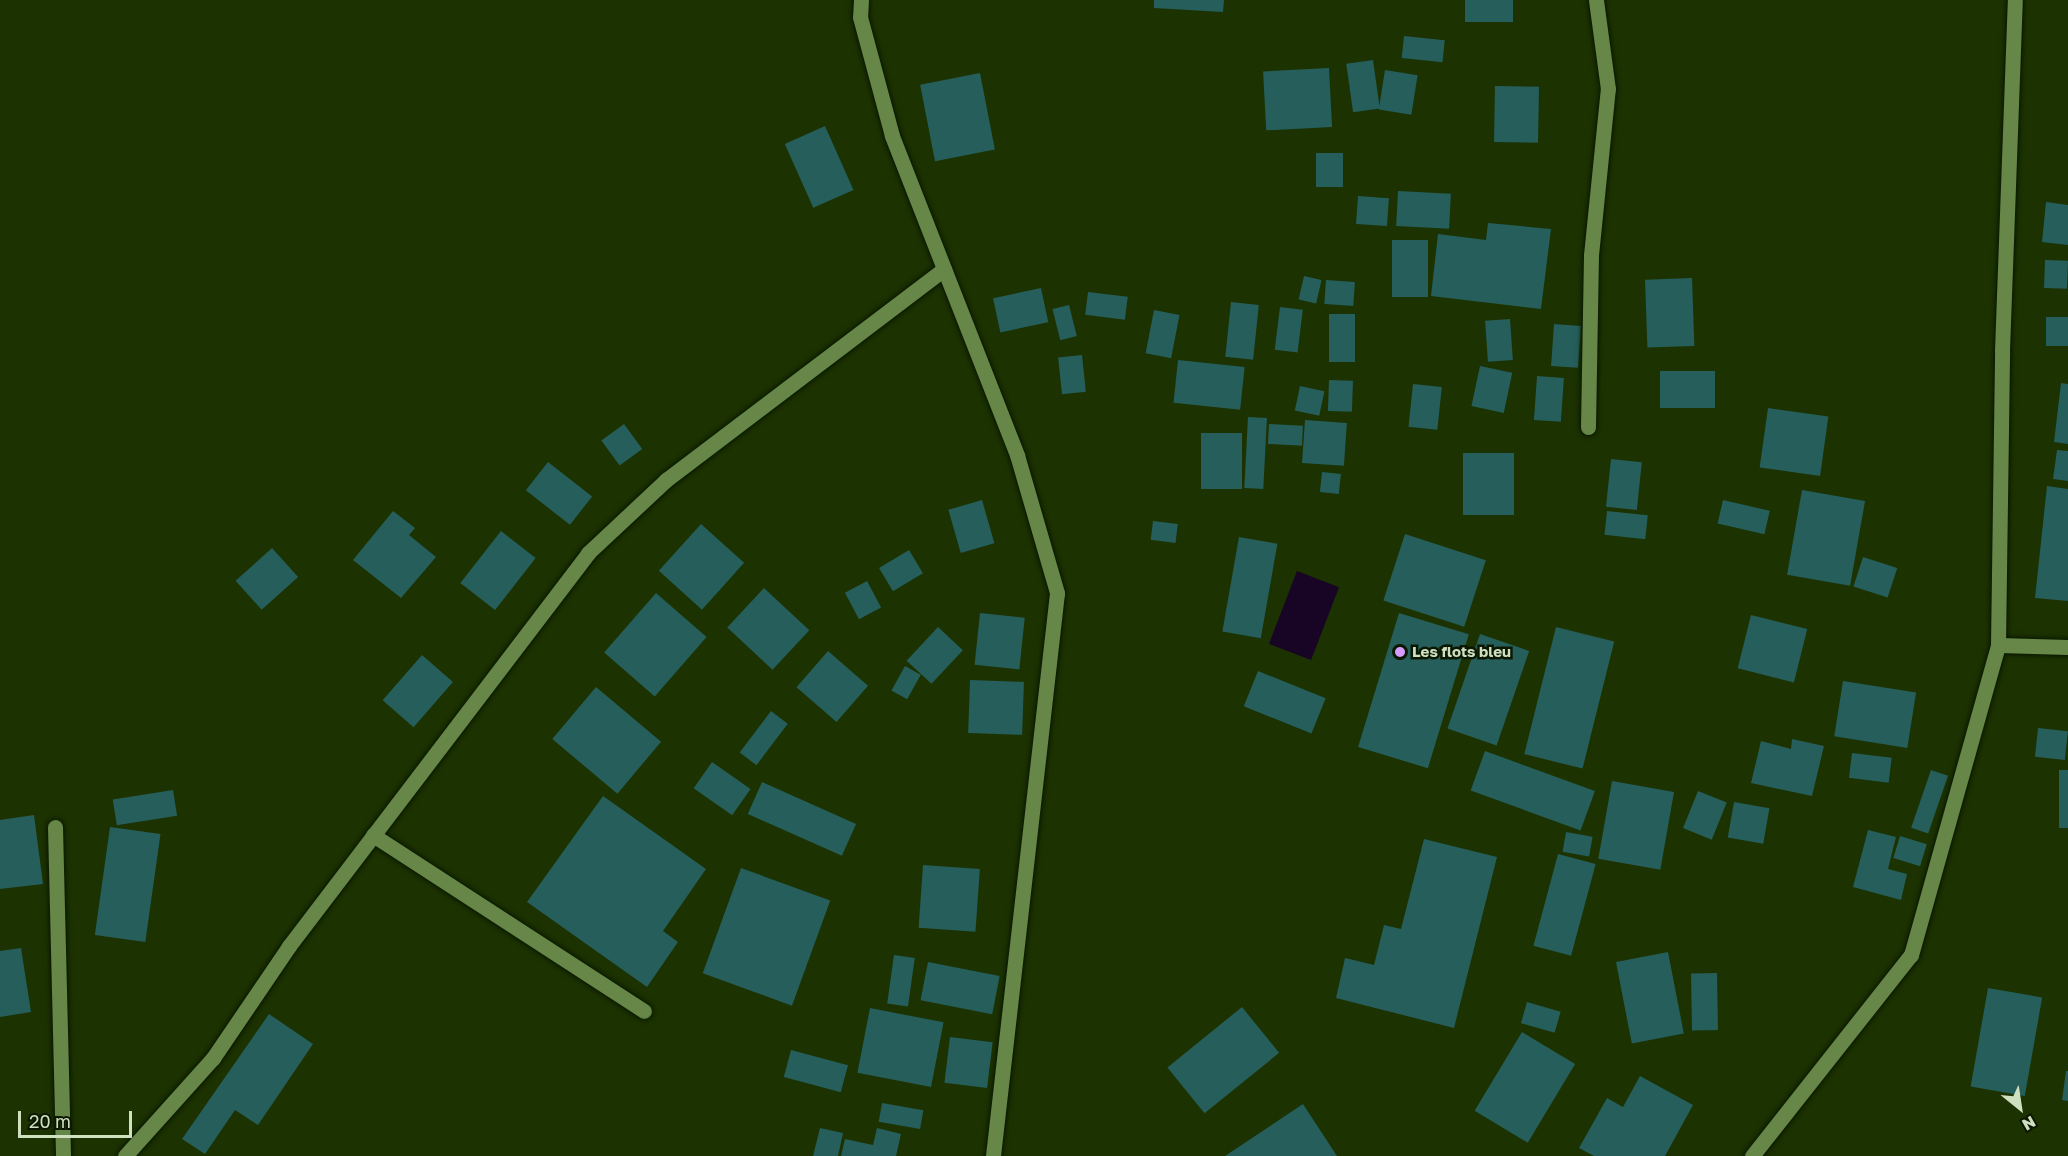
<!DOCTYPE html>
<style>
body{margin:0}
#map{position:relative;width:2068px;height:1156px;overflow:hidden;background:#1c3200;font-family:"Golos Text",sans-serif}
div>[style]{position:absolute}
.water>*{inset:0;background:#180424;transform-origin:0 0}
.building>*{inset:0;background:#255e5b;transform-origin:0 0}
.roads{filter:drop-shadow(0 0 2px #091800) drop-shadow(0 0 2px #091800)}
.minor>*{height:15px;margin:-7.5px;padding:0 7.5px;transform-origin:7.5px;border-radius:7.5px;background:#668747}
.dots>*{width:16px;height:16px;translate:-50% -50%;box-sizing:border-box;border:3px solid #0b1701;border-radius:50%}
span{translate:-50% -50%;white-space:nowrap;text-align:center;line-height:1.15;-webkit-text-stroke:5px #0b1701;paint-order:stroke}
.poi-label{font-size:15px;color:#cee0bf;font-weight:700}
.left{translate:0 -50%;text-align:left}
.north{position:absolute;left:1990px;top:1078px;width:60px;height:60px;-webkit-text-stroke:4px #0b1701;paint-order:stroke;rotate:150deg;font-size:16px;font-weight:700;line-height:24px;text-align:center;color:#cee0bf}
.north::after{content:'';display:block;margin:auto;width:21px;height:27px;background:#cee0bf;clip-path:polygon(50% 0,100% 100%,50% 72%,0 100%)}
.scale{position:absolute;left:18px;top:1111px;width:114px;height:27px;box-sizing:border-box;border:3px solid #cee0bf;border-top:0;padding-left:8px;font-size:18px;line-height:21px;white-space:nowrap;color:#cee0bf;-webkit-text-stroke:4px #0b1701;paint-order:stroke}
</style>
<div id="map">
<div class="water">
<div style="left:1297px;top:571px;width:45px;height:78px;rotate:21deg"></div>
</div>
<div class="building">
<div style="clip-path:polygon(1154px 0,1224px 0,1223px 12px,1154px 8px)"></div>
<div style="left:1465px;top:0;width:48px;height:22px"></div>
<div style="left:1404px;top:36px;width:41px;height:22px;rotate:6deg"></div>
<div style="left:1373px;top:60px;width:49px;height:27px;rotate:82deg"></div>
<div style="left:1329px;top:68px;width:59px;height:66px;rotate:87deg"></div>
<div style="left:1385px;top:70px;width:33px;height:40px;rotate:9deg"></div>
<div style="left:980px;top:73px;width:78px;height:61px;rotate:79deg"></div>
<div style="left:1495px;top:86px;width:44px;height:56px;rotate:1deg"></div>
<div style="left:825px;top:126px;width:70px;height:44px;rotate:66deg"></div>
<div style="left:1316px;top:153px;width:27px;height:34px"></div>
<div style="left:1398px;top:191px;width:53px;height:35px;rotate:3deg"></div>
<div style="left:1358px;top:196px;width:31px;height:28px;rotate:4deg"></div>
<div style="clip-path:polygon(2046px 202px,2068px 205px,2068px 245px,2042px 242px)"></div>
<div style="clip-path:polygon(1488px 223px,1551px 229px,1541px 309px,1431px 296px,1438px 234px,1486px 240px)"></div>
<div style="left:1392px;top:240px;width:36px;height:57px"></div>
<div style="left:2045px;top:260px;width:23px;height:28px;rotate:2deg"></div>
<div style="left:1304px;top:276px;width:18px;height:24px;rotate:13deg"></div>
<div style="left:1692px;top:278px;width:68px;height:47px;rotate:88deg"></div>
<div style="left:1326px;top:280px;width:29px;height:24px;rotate:4deg"></div>
<div style="left:1041px;top:288px;width:35px;height:49px;rotate:78deg"></div>
<div style="left:1088px;top:292px;width:40px;height:23px;rotate:7deg"></div>
<div style="left:1231px;top:302px;width:28px;height:55px;rotate:6deg"></div>
<div style="left:1069px;top:305px;width:32px;height:17px;rotate:76deg"></div>
<div style="left:1280px;top:307px;width:23px;height:43px;rotate:7deg"></div>
<div style="left:1154px;top:310px;width:26px;height:44px;rotate:11deg"></div>
<div style="left:1329px;top:314px;width:26px;height:48px"></div>
<div style="left:2046px;top:317px;width:22px;height:29px"></div>
<div style="left:1510px;top:319px;width:41px;height:25px;rotate:86deg"></div>
<div style="left:1554px;top:324px;width:27px;height:42px;rotate:4deg"></div>
<div style="left:1082px;top:355px;width:37px;height:24px;rotate:84deg"></div>
<div style="left:1178px;top:360px;width:67px;height:43px;rotate:6deg"></div>
<div style="left:1480px;top:366px;width:33px;height:41px;rotate:12deg"></div>
<div style="left:1660px;top:371px;width:55px;height:37px"></div>
<div style="left:1537px;top:376px;width:27px;height:44px;rotate:4deg"></div>
<div style="left:1329px;top:380px;width:24px;height:31px;rotate:2deg"></div>
<div style="clip-path:polygon(2061px 383px,2068px 384px,2068px 444px,2054px 442px)"></div>
<div style="left:1413px;top:384px;width:29px;height:43px;rotate:6deg"></div>
<div style="left:1300px;top:386px;width:25px;height:25px;rotate:12deg"></div>
<div style="left:1768px;top:408px;width:61px;height:60px;rotate:8deg"></div>
<div style="left:1248px;top:417px;width:19px;height:71px;rotate:3deg"></div>
<div style="left:1305px;top:420px;width:42px;height:43px;rotate:4deg"></div>
<div style="left:624px;top:424px;width:31px;height:28px;rotate:54deg"></div>
<div style="left:1269px;top:424px;width:34px;height:20px;rotate:3deg"></div>
<div style="left:1201px;top:433px;width:41px;height:56px"></div>
<div style="clip-path:polygon(2057px 450px,2068px 451px,2068px 481px,2053px 479px)"></div>
<div style="left:1514px;top:453px;width:62px;height:51px;rotate:90deg"></div>
<div style="left:1611px;top:459px;width:31px;height:48px;rotate:6deg"></div>
<div style="left:548px;top:462px;width:56px;height:36px;rotate:38deg"></div>
<div style="left:1322px;top:472px;width:19px;height:20px;rotate:6deg"></div>
<div style="clip-path:polygon(2047px 486px,2068px 489px,2068px 601px,2035px 598px)"></div>
<div style="left:1802px;top:490px;width:64px;height:86px;rotate:10deg"></div>
<div style="left:982px;top:500px;width:45px;height:35px;rotate:74deg"></div>
<div style="left:1723px;top:500px;width:48px;height:24px;rotate:13deg"></div>
<div style="clip-path:polygon(393px 511px,415px 528px,409px 535px,436px 557px,401px 598px,353px 560px)"></div>
<div style="left:1607px;top:511px;width:41px;height:24px;rotate:6deg"></div>
<div style="left:1153px;top:521px;width:25px;height:19px;rotate:7deg"></div>
<div style="left:701px;top:524px;width:58px;height:63px;rotate:42deg"></div>
<div style="left:501px;top:531px;width:44px;height:66px;rotate:38deg"></div>
<div style="left:1405px;top:534px;width:85px;height:70px;rotate:18deg"></div>
<div style="left:1239px;top:537px;width:39px;height:96px;rotate:10deg"></div>
<div style="left:272px;top:548px;width:39px;height:49px;rotate:48deg"></div>
<div style="left:909px;top:550px;width:27px;height:35px;rotate:59deg"></div>
<div style="left:1863px;top:557px;width:36px;height:31px;rotate:18deg"></div>
<div style="left:867px;top:581px;width:30px;height:25px;rotate:62deg"></div>
<div style="left:764px;top:588px;width:62px;height:54px;rotate:43deg"></div>
<div style="left:656px;top:593px;width:67px;height:79px;rotate:41deg"></div>
<div style="left:980px;top:613px;width:45px;height:52px;rotate:6deg"></div>
<div style="left:1399px;top:613px;width:73px;height:140px;rotate:17deg"></div>
<div style="left:1751px;top:615px;width:58px;height:55px;rotate:14deg"></div>
<div style="left:938px;top:627px;width:34px;height:46px;rotate:43deg"></div>
<div style="left:1556px;top:627px;width:60px;height:131px;rotate:14deg"></div>
<div style="left:1480px;top:634px;width:52px;height:100px;rotate:19deg"></div>
<div style="left:828px;top:651px;width:53px;height:48px;rotate:41deg"></div>
<div style="left:422px;top:655px;width:41px;height:60px;rotate:41deg"></div>
<div style="left:905px;top:666px;width:18px;height:28px;rotate:29deg"></div>
<div style="left:1258px;top:671px;width:73px;height:38px;rotate:22deg"></div>
<div style="left:970px;top:680px;width:54px;height:53px;rotate:2deg"></div>
<div style="left:1843px;top:681px;width:74px;height:56px;rotate:9deg"></div>
<div style="left:596px;top:687px;width:85px;height:68px;rotate:40deg"></div>
<div style="left:771px;top:711px;width:21px;height:52px;rotate:37deg"></div>
<div style="left:2038px;top:728px;width:30px;height:29px;rotate:6deg"></div>
<div style="clip-path:polygon(1792px 739px,1824px 746px,1812px 796px,1751px 783px,1761px 741px,1791px 749px)"></div>
<div style="left:1485px;top:751px;width:117px;height:42px;rotate:20deg"></div>
<div style="left:1852px;top:753px;width:40px;height:25px;rotate:7deg"></div>
<div style="left:712px;top:762px;width:47px;height:32px;rotate:35deg"></div>
<div style="left:1931px;top:770px;width:18px;height:61px;rotate:19deg"></div>
<div style="left:2059px;top:770px;width:9px;height:58px"></div>
<div style="left:1612px;top:781px;width:63px;height:79px;rotate:10deg"></div>
<div style="left:762px;top:782px;width:103px;height:35px;rotate:24deg"></div>
<div style="left:173px;top:790px;width:26px;height:61px;rotate:81deg"></div>
<div style="left:1698px;top:791px;width:31px;height:40px;rotate:22deg"></div>
<div style="clip-path:polygon(603px 796px,706px 869px,663px 931px,678px 942px,647px 987px,527px 902px)"></div>
<div style="left:1734px;top:802px;width:36px;height:36px;rotate:10deg"></div>
<div style="clip-path:polygon(34px 815px,43px 884px,0 889px,0 820px)"></div>
<div style="left:110px;top:827px;width:51px;height:109px;rotate:8deg"></div>
<div style="clip-path:polygon(1868px 830px,1896px 837px,1888px 869px,1907px 874px,1901px 900px,1853px 887px)"></div>
<div style="left:1566px;top:832px;width:27px;height:20px;rotate:10deg"></div>
<div style="left:1900px;top:836px;width:28px;height:23px;rotate:17deg"></div>
<div style="clip-path:polygon(1424px 839px,1497px 857px,1454px 1028px,1336px 998px,1345px 958px,1374px 965px,1384px 925px,1401px 929px)"></div>
<div style="left:1558px;top:854px;width:39px;height:95px;rotate:15deg"></div>
<div style="left:923px;top:865px;width:57px;height:63px;rotate:4deg"></div>
<div style="left:741px;top:868px;width:95px;height:112px;rotate:20deg"></div>
<div style="clip-path:polygon(21px 948px,31px 1012px,0 1017px,0 951px)"></div>
<div style="left:1668px;top:952px;width:83px;height:53px;rotate:79deg"></div>
<div style="left:894px;top:955px;width:21px;height:49px;rotate:8deg"></div>
<div style="left:928px;top:962px;width:73px;height:39px;rotate:11deg"></div>
<div style="left:1717px;top:973px;width:57px;height:26px;rotate:89deg"></div>
<div style="left:1988px;top:988px;width:55px;height:100px;rotate:10deg"></div>
<div style="left:1527px;top:1002px;width:35px;height:22px;rotate:16deg"></div>
<div style="left:1242px;top:1007px;width:59px;height:96px;rotate:51deg"></div>
<div style="left:870px;top:1008px;width:75px;height:66px;rotate:11deg"></div>
<div style="clip-path:polygon(269px 1014px,313px 1044px,258px 1125px,235px 1110px,205px 1154px,182px 1139px)"></div>
<div style="left:1522px;top:1032px;width:62px;height:92px;rotate:31deg"></div>
<div style="left:950px;top:1037px;width:43px;height:46px;rotate:7deg"></div>
<div style="left:791px;top:1050px;width:59px;height:28px;rotate:15deg"></div>
<div style="clip-path:polygon(2066px 1071px,2068px 1071px,2068px 1101px,2062px 1100px)"></div>
<div style="clip-path:polygon(1640px 1076px,1693px 1105px,1665px 1156px,1594px 1156px,1579px 1148px,1607px 1098px,1623px 1107px)"></div>
<div style="left:882px;top:1103px;width:42px;height:19px;rotate:10deg"></div>
<div style="clip-path:polygon(1303px 1104px,1337px 1156px,1225px 1156px)"></div>
<div style="clip-path:polygon(820px 1128px,843px 1133px,838px 1156px,813px 1156px)"></div>
<div style="clip-path:polygon(877px 1128px,901px 1134px,896px 1156px,841px 1156px,845px 1139px,873px 1145px)"></div>
</div>
<div class="roads">
<div class="minor">
<div style="left:861px;top:0;width:17px;rotate:93deg"></div>
<div style="left:860px;top:17px;width:123px;rotate:74.9deg"></div>
<div style="left:892px;top:136px;width:343px;rotate:68.6deg"></div>
<div style="left:1017px;top:455px;width:144px;rotate:73.8deg"></div>
<div style="left:1057px;top:593px;width:567px;rotate:96.49deg"></div>
<div style="left:1588px;top:427px;width:172px;rotate:-89deg"></div>
<div style="left:1591px;top:255px;width:167px;rotate:-84.2deg"></div>
<div style="left:1608px;top:89px;width:90px;rotate:-97.7deg"></div>
<div style="left:1998px;top:645px;width:295px;rotate:-89.2deg"></div>
<div style="left:2002px;top:350px;width:350px;rotate:-87.9deg"></div>
<div style="left:55px;top:827px;width:329px;rotate:88.6deg"></div>
<div style="left:373px;top:835px;width:323px;rotate:33deg"></div>
<div style="left:125px;top:1156px;width:132px;rotate:-48.1deg"></div>
<div style="left:213px;top:1058px;width:135px;rotate:-55.8deg"></div>
<div style="left:289px;top:946px;width:494px;rotate:-52.7deg"></div>
<div style="left:588px;top:553px;width:107px;rotate:-43.1deg"></div>
<div style="left:666px;top:480px;width:349px;rotate:-37.2deg"></div>
<div style="left:1752px;top:1156px;width:256px;rotate:-51.7deg"></div>
<div style="left:1911px;top:955px;width:322px;rotate:-74.3deg"></div>
<div style="left:1998px;top:645px;width:70px;rotate:1.6deg"></div>
</div>
</div>
<div class="dots">
<div style="left:1400px;top:652px;background:#d59cfb"></div>
</div>
<div class="poi-label">
<span class="left" style="left:1412px;top:652px">Les flots bleu</span>
</div>
<div class="north">N</div>
<div class="scale">20 m</div>
</div>
